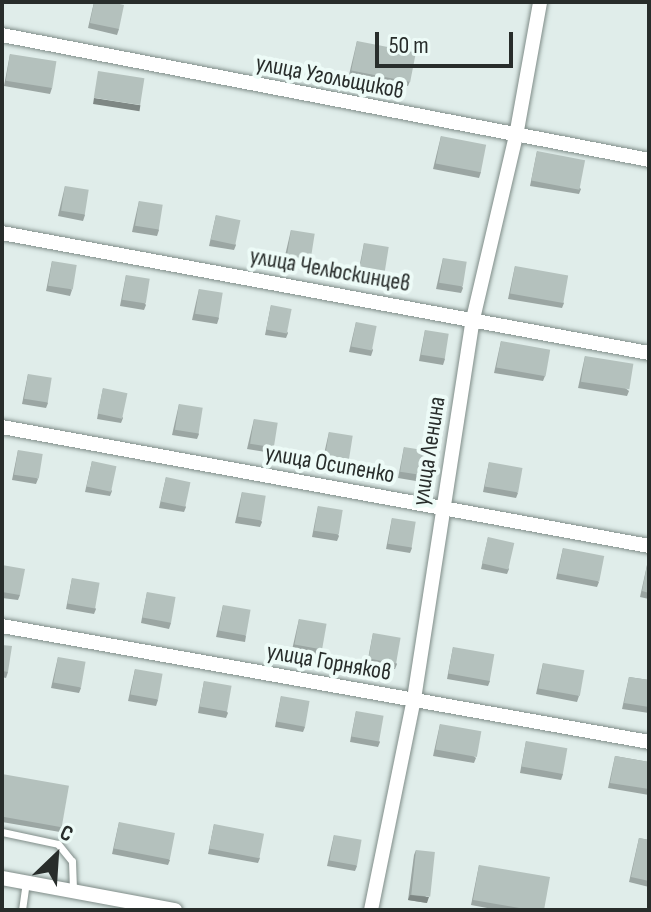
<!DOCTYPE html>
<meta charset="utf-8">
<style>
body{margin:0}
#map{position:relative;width:651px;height:912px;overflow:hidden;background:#e0edea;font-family:"Sofia Sans Condensed",sans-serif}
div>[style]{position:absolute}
.roads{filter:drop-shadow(0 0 2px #7f8c88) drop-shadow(0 0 2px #7f8c88)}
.lane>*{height:7px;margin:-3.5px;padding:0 3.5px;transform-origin:3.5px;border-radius:3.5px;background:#fff}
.street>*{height:14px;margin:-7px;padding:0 7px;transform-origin:7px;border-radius:7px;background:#fff}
.wall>*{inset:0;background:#9ba6a3}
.shaded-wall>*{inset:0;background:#7e8784;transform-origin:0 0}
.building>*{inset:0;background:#b4c1bd;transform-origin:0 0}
span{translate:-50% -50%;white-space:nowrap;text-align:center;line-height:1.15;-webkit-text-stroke:8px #edfbf7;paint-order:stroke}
.street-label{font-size:24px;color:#282d2b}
.frame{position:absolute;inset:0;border:4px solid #282d2b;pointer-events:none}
.north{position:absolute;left:16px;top:816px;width:80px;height:80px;-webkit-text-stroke:6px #edfbf7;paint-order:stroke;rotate:25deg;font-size:22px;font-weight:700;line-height:32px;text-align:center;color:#282d2b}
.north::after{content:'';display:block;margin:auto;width:28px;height:36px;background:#282d2b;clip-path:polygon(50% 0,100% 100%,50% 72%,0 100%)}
.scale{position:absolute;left:375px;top:32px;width:138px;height:36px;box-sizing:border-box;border:4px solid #282d2b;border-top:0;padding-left:10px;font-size:24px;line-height:28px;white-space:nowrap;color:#282d2b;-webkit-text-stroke:6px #edfbf7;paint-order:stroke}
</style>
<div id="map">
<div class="roads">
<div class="lane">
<div style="left:2px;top:832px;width:57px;rotate:12.1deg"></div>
<div style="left:58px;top:844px;width:22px;rotate:51deg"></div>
<div style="left:72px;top:861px;width:30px;rotate:88deg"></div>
<div style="left:22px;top:910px;width:28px;rotate:-82deg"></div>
</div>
<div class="street">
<div style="left:2px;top:35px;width:659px;rotate:10.93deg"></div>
<div style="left:2px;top:233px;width:658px;rotate:10.51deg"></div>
<div style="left:2px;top:427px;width:658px;rotate:10.42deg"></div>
<div style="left:2px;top:626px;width:657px;rotate:10.16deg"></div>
<div style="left:2px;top:878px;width:176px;rotate:10.5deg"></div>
<div style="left:371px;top:910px;width:215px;rotate:-78.5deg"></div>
<div style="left:414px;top:699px;width:385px;rotate:-81.2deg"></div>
<div style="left:473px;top:319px;width:188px;rotate:-76.8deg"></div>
<div style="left:516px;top:136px;width:136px;rotate:-79.8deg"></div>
</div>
</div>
<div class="wall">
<div style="clip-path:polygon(94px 2px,119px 29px,117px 35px,88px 28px)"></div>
<div style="clip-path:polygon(357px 41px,410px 81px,408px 86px,349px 75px)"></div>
<div style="clip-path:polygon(10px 54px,52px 88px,50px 94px,4px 86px)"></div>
<div style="clip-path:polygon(441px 136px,481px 172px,479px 178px,433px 169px)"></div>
<div style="clip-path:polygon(537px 151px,581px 189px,579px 194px,530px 186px)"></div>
<div style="clip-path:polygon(65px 186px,85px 215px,83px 221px,58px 216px)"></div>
<div style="clip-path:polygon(139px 201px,159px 230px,157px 236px,132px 232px)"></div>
<div style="clip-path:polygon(216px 215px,236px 245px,234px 250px,209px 246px)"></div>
<div style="clip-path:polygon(291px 230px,311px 259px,309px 264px,284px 260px)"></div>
<div style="clip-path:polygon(364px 243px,384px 272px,382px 278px,358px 274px)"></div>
<div style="clip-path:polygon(443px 258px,463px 288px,461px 293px,436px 289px)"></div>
<div style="clip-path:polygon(52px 261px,72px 290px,70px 296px,46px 291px)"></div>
<div style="clip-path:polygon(515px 266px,564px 303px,562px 308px,508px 299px)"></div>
<div style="clip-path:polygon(126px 275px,146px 305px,144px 310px,120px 306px)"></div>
<div style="clip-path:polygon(199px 289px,219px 318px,217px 324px,192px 320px)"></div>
<div style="clip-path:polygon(271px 305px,288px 333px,286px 338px,265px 335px)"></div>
<div style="clip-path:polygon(356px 322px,373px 350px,371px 356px,349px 352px)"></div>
<div style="clip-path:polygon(425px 330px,445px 359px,443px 365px,419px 361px)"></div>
<div style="clip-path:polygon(501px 341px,545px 376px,543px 381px,494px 373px)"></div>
<div style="clip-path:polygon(585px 356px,629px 391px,627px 396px,578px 388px)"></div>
<div style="clip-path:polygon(28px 374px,48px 403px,46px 408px,22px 404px)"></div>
<div style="clip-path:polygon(103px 388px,123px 418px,121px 423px,97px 419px)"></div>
<div style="clip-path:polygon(179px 404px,199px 434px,197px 439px,172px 435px)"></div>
<div style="clip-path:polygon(254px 419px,274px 448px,272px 453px,247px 449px)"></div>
<div style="clip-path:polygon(329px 432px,349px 462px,347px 467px,322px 463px)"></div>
<div style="clip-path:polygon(404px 447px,424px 477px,422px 482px,398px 478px)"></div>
<div style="clip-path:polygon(18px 450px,38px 479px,36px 484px,12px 480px)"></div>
<div style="clip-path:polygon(92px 461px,112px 491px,110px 496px,85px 492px)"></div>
<div style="clip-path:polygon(489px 462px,518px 493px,516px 498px,483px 492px)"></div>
<div style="clip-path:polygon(166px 477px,186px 507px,184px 512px,159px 508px)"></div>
<div style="clip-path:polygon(242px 492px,262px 522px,260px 527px,235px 523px)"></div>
<div style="clip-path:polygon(318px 506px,339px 536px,337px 541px,312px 537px)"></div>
<div style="clip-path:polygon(392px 518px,412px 548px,410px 553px,386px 549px)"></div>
<div style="clip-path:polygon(488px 537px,509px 569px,507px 574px,481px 569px)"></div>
<div style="clip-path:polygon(563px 548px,599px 582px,597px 587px,556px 579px)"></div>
<div style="clip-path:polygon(2px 565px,20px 595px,18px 600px,2px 598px)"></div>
<div style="clip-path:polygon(647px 565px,649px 565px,649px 599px,640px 597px)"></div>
<div style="clip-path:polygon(72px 578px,96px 609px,94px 614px,66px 609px)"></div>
<div style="clip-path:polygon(147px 592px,171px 623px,169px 629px,141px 623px)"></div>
<div style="clip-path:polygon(223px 605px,246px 636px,245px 642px,216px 637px)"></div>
<div style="clip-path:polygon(299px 619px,322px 650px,321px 656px,292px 650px)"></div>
<div style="clip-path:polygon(373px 633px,397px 664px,395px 669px,367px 664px)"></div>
<div style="clip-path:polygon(2px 645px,8px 672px,6px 678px,2px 677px)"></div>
<div style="clip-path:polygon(453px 647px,490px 681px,488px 686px,447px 679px)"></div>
<div style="clip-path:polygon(58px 657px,81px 688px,79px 693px,51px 688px)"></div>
<div style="clip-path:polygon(543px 663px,579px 696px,577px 702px,536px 694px)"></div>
<div style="clip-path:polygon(135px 669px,158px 700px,156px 706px,128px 701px)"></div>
<div style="clip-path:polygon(629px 677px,649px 680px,649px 713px,622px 709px)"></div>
<div style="clip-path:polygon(204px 681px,228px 713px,226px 718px,198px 713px)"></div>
<div style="clip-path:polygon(281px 696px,305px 727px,303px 732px,275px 727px)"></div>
<div style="clip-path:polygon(356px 711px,380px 742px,378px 747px,350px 742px)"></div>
<div style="clip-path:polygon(440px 724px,476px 758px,474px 763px,433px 756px)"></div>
<div style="clip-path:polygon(526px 741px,563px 774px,561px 780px,520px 773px)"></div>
<div style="clip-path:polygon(615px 756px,649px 762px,649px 795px,608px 788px)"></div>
<div style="clip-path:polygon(2px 774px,62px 827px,60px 832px,2px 822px)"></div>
<div style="clip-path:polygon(119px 822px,170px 860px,168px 865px,112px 854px)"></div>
<div style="clip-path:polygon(214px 824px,260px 858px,258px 863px,208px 854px)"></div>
<div style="clip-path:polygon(334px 835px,357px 866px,355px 871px,327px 866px)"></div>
<div style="clip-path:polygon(639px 838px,649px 840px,649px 887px,629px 882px)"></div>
<div style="clip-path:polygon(416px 850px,427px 903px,408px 900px,414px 855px)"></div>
<div style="clip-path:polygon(479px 865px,544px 910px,498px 910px,471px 905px)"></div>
</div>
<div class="shaded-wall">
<div style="left:94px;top:98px;width:47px;height:6px;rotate:9deg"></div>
<div style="clip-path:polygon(410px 895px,429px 897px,427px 903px,408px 900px)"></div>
</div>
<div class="building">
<div style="clip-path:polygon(94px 2px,111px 2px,124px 5px,119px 29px,90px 23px)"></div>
<div style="left:357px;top:41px;width:60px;height:30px;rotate:11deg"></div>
<div style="left:10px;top:54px;width:47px;height:27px;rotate:9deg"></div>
<div style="left:98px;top:71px;width:47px;height:27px;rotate:9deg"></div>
<div style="left:441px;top:136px;width:46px;height:28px;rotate:11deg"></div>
<div style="left:537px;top:151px;width:49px;height:30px;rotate:11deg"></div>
<div style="left:65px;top:186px;width:24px;height:25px;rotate:9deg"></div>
<div style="left:139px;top:201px;width:24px;height:25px;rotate:9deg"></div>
<div style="left:216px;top:215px;width:25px;height:25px;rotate:12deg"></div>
<div style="left:291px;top:230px;width:24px;height:25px;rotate:9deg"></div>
<div style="left:364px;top:243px;width:25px;height:25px;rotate:9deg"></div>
<div style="left:443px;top:258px;width:24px;height:25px;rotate:9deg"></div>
<div style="left:52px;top:261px;width:25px;height:25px;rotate:9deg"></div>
<div style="left:515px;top:266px;width:54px;height:28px;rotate:10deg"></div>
<div style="left:126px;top:275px;width:24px;height:25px;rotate:9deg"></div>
<div style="left:199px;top:289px;width:24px;height:25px;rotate:9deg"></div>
<div style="left:271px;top:305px;width:21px;height:25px;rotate:11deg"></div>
<div style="left:356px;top:322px;width:21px;height:25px;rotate:11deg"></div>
<div style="left:425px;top:330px;width:24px;height:25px;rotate:9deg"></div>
<div style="left:501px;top:341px;width:50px;height:27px;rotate:10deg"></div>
<div style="left:585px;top:356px;width:49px;height:26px;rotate:9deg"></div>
<div style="left:28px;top:374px;width:24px;height:25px;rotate:9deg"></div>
<div style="left:103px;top:388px;width:25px;height:26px;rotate:12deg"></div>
<div style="left:179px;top:404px;width:24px;height:26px;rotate:9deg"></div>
<div style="left:254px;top:419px;width:24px;height:25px;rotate:9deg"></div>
<div style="left:329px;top:432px;width:24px;height:25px;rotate:9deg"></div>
<div style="left:404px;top:447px;width:25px;height:25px;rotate:9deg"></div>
<div style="left:18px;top:450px;width:25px;height:25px;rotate:9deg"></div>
<div style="left:92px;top:461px;width:25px;height:26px;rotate:12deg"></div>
<div style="left:489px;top:462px;width:34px;height:25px;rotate:10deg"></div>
<div style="left:166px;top:477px;width:25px;height:25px;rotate:12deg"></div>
<div style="left:242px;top:492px;width:24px;height:25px;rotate:9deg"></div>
<div style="left:318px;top:506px;width:25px;height:25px;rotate:9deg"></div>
<div style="left:392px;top:518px;width:24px;height:26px;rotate:9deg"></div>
<div style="left:488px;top:537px;width:27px;height:27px;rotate:13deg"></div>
<div style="left:563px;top:548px;width:42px;height:26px;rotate:11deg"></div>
<div style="clip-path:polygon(2px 565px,25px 569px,20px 595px,2px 592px)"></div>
<div style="clip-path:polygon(647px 565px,649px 565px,649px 593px,642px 591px)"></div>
<div style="left:72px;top:578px;width:28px;height:26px;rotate:10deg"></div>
<div style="left:147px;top:592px;width:29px;height:26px;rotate:10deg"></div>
<div style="left:223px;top:605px;width:28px;height:26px;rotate:10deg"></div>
<div style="left:299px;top:619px;width:28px;height:26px;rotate:10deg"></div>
<div style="left:373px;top:633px;width:28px;height:26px;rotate:10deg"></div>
<div style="clip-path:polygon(2px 645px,12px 646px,8px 672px,2px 671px)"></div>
<div style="left:453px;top:647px;width:42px;height:27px;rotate:10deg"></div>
<div style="left:58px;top:657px;width:28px;height:26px;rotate:10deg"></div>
<div style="left:543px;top:663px;width:42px;height:26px;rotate:10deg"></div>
<div style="left:135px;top:669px;width:28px;height:26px;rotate:10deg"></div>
<div style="clip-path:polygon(629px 677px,649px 680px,649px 707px,624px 703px)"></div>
<div style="left:204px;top:681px;width:28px;height:26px;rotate:10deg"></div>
<div style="left:281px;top:696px;width:29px;height:26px;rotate:10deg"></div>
<div style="left:356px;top:711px;width:28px;height:26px;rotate:10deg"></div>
<div style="left:440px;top:724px;width:42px;height:26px;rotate:10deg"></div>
<div style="left:526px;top:741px;width:42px;height:26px;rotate:10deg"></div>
<div style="clip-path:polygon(615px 756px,649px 762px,649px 789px,610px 783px)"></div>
<div style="left:2px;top:774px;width:68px;height:42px;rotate:10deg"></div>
<div style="left:119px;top:822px;width:57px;height:27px;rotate:11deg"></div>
<div style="left:214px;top:824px;width:51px;height:25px;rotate:11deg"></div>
<div style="left:334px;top:835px;width:28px;height:26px;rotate:10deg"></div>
<div style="clip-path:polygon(639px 838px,649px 840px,649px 881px,631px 877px)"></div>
<div style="left:416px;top:850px;width:19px;height:45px;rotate:6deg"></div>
<div style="clip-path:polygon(479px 865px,550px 877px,544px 910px,531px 910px,473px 900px)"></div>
</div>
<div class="street-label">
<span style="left:330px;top:77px;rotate:11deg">улица Угольщиков</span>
<span style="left:330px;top:270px;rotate:10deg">улица Челюскинцев</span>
<span style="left:429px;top:451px;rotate:-81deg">улица Ленина</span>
<span style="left:330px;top:464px;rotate:10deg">улица Осипенко</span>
<span style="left:329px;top:662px;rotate:10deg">улица Горняков</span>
</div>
<div class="frame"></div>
<div class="north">С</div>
<div class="scale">50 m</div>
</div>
